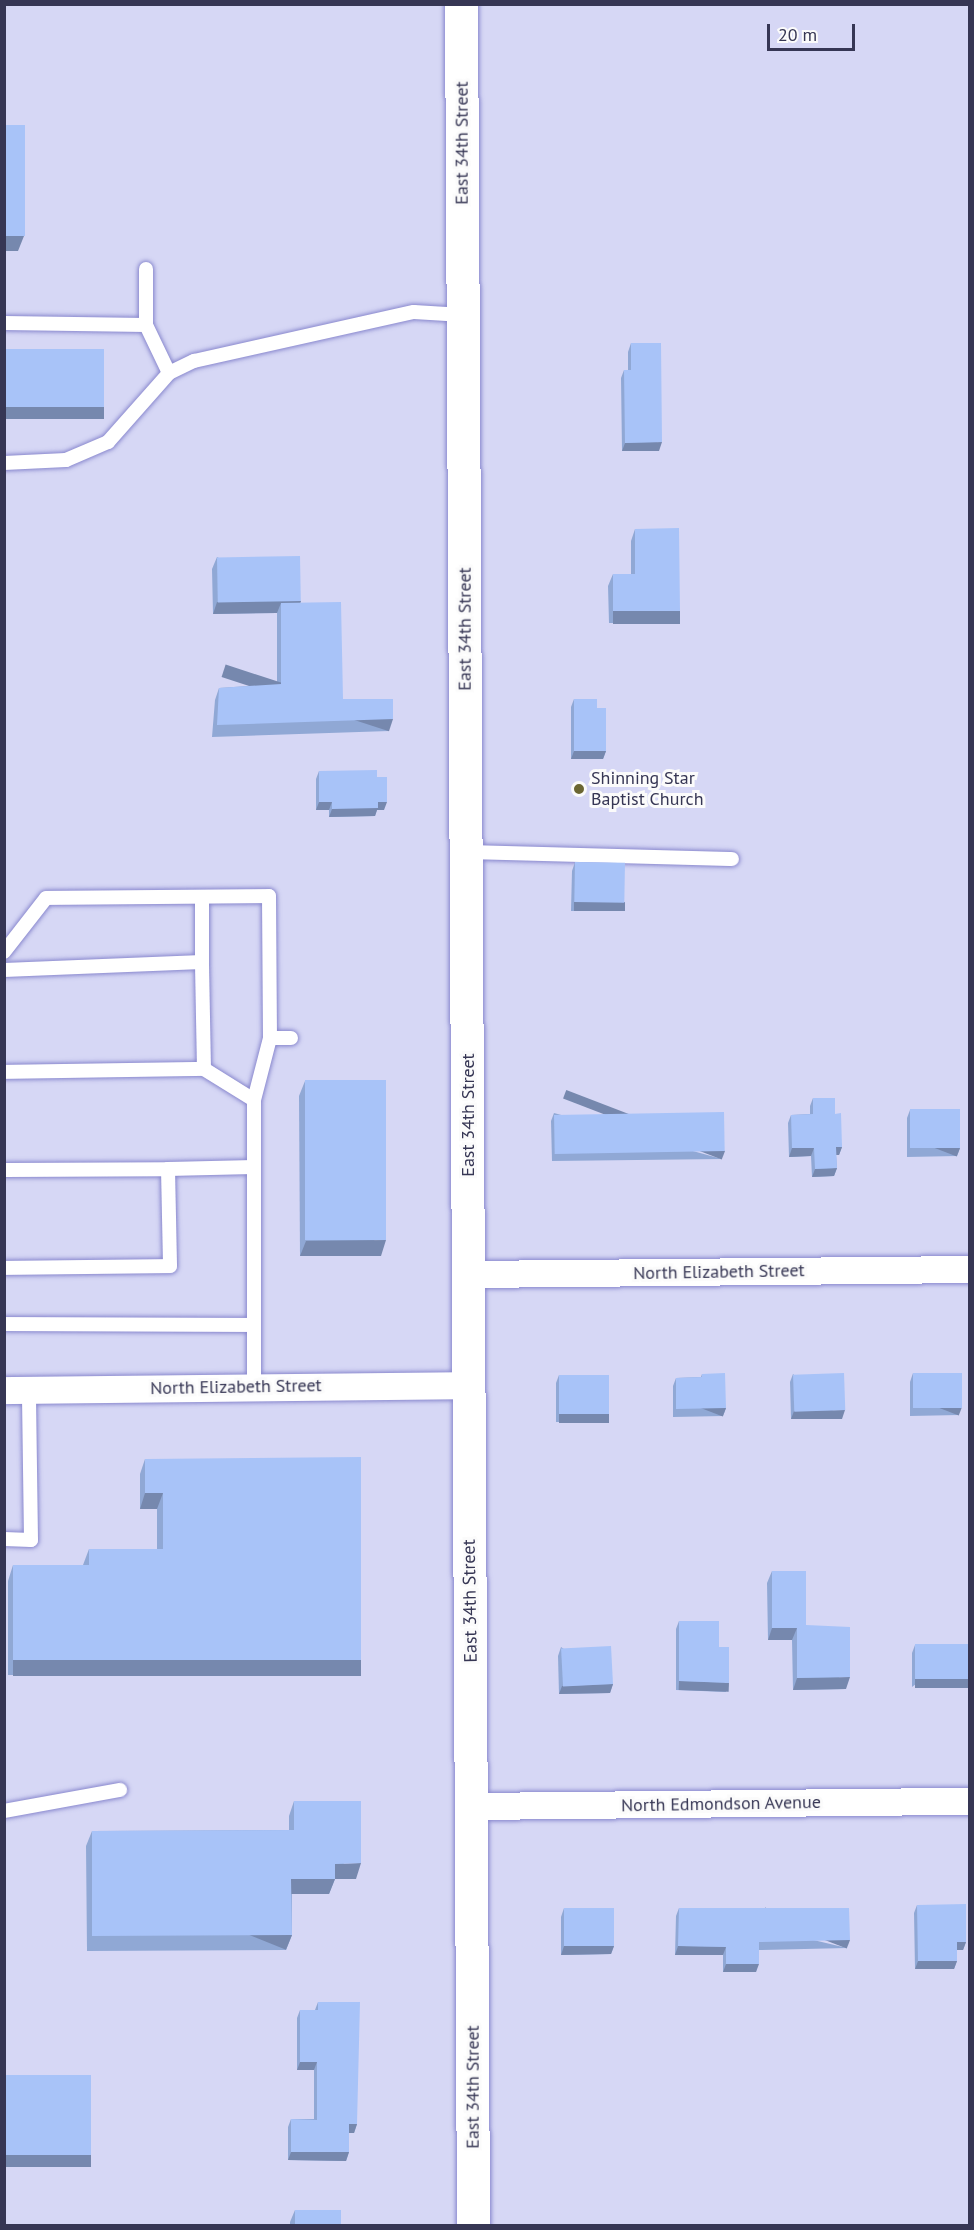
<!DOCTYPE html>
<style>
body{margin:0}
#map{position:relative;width:974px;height:2230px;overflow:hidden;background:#d6d7f5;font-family:"PT Sans",sans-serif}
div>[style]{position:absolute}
.roads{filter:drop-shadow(0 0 2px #8988ce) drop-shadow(0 0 2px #8988ce)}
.service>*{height:14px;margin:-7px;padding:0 7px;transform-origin:7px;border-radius:7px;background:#fff}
.minor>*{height:27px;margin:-13.5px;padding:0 13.5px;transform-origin:13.5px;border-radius:13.5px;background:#fff}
.secondary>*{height:33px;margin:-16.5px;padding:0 16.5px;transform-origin:16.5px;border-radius:16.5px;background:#fff}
.wall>*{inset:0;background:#90a8d5}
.shaded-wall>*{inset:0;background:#7688ae;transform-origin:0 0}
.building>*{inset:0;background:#a8c3f8;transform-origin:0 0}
.dots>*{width:16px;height:16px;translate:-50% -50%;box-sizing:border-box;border:3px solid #fbfbfb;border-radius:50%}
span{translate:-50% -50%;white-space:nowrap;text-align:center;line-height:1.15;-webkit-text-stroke:6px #fbfbfb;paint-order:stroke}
.street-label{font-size:18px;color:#363654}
.poi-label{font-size:18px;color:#363654}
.left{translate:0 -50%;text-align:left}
.frame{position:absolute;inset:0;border:6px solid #363654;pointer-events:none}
.scale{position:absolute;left:767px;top:24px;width:88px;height:27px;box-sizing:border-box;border:3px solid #363654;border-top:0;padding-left:8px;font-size:18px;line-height:21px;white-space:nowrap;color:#363654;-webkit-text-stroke:4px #fbfbfb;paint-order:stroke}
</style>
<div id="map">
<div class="roads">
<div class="service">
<div style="left:146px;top:269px;width:56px;rotate:90deg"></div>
<div style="left:4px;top:323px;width:142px;rotate:0.8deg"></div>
<div style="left:146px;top:325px;width:53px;rotate:64.4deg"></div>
<div style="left:4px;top:463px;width:62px;rotate:-2.8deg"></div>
<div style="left:66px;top:460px;width:46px;rotate:-23.2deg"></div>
<div style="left:108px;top:442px;width:92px;rotate:-48.5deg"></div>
<div style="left:169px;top:373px;width:28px;rotate:-26deg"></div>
<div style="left:194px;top:361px;width:225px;rotate:-12.6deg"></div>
<div style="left:414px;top:312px;width:49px;rotate:3.5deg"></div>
<div style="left:466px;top:852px;width:266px;rotate:1.5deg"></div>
<div style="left:4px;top:952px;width:68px;rotate:-52.1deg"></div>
<div style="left:46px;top:898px;width:223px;rotate:-0.5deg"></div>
<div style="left:269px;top:896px;width:142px;rotate:89.6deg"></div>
<div style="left:270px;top:1038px;width:21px"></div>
<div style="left:4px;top:970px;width:198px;rotate:-2.3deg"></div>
<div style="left:202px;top:962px;width:65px;rotate:-90deg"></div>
<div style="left:204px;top:1069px;width:59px;rotate:31.8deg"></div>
<div style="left:4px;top:1072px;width:200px;rotate:-0.9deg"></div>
<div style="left:204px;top:1069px;width:107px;rotate:-91.1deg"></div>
<div style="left:168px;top:1169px;width:86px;rotate:-1.3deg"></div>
<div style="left:4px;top:1170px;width:164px;rotate:-0.3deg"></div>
<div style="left:168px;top:1169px;width:97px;rotate:88.8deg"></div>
<div style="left:170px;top:1266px;width:166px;rotate:179.3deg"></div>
<div style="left:4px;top:1324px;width:250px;rotate:0.2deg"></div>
<div style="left:254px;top:1387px;width:287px;rotate:-90deg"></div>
<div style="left:254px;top:1100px;width:64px;rotate:-75.5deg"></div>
<div style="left:4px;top:1539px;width:27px;rotate:2deg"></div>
<div style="left:31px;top:1540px;width:150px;rotate:-90.8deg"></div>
<div style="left:4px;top:1811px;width:118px;rotate:-10.3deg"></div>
</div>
<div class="minor">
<div style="left:469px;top:1274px;width:501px;rotate:-0.57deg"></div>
<div style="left:4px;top:1390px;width:464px;rotate:-0.6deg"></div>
<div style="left:472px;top:1806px;width:498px;rotate:-0.6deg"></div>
</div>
<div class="secondary">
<div style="left:461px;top:4px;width:2222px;rotate:89.69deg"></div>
</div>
</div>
<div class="wall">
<div style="clip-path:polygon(631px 343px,659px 451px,622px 451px,621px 378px,624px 370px,628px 370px,628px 352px)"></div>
<div style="clip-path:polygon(635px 529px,680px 611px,675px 623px,609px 623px,608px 586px,613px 574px,631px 574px,631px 541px)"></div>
<div style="clip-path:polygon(217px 557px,301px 601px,300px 603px,343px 699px,389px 731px,212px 737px,215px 700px,219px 688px,277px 684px,277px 613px,213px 614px,212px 569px)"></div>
<div style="clip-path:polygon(574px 699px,597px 708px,606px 751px,603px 759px,571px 759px,571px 707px)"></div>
<div style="clip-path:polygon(319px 771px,377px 777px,384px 810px,377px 810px,375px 816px,329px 817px,329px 810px,316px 810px,316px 779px)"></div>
<div style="clip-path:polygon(575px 862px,622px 911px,571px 911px,572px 871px)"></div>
<div style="clip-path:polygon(305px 1081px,381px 1256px,300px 1256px,299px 1096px)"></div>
<div style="clip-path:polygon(813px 1098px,835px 1114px,842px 1147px,839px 1155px,836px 1155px,837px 1168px,834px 1176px,812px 1177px,811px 1156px,789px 1157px,788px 1123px,791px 1115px,810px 1114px,810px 1106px)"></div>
<div style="clip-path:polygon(910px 1110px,960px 1148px,957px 1156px,907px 1157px,907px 1118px)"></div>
<div style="clip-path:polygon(554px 1113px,722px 1159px,552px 1161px,551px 1121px)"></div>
<div style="clip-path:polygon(913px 1373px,959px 1415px,910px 1416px,910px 1382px)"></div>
<div style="clip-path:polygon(702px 1374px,726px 1408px,723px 1416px,673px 1417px,673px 1386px,676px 1378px,701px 1377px)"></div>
<div style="clip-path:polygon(793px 1374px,842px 1419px,791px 1419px,790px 1382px)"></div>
<div style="clip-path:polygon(559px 1375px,606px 1422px,556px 1422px,556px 1383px)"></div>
<div style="clip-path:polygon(145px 1459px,356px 1675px,8px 1675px,8px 1581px,13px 1565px,83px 1565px,89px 1549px,157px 1549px,157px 1509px,140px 1509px,140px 1474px)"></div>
<div style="clip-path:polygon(772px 1571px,806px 1625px,846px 1689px,793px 1690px,792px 1640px,768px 1640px,767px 1583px)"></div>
<div style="clip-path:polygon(679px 1621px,719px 1647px,726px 1692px,676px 1690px,676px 1629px)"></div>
<div style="clip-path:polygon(969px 1644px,912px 1687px,912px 1653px,915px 1645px)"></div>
<div style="clip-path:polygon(561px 1647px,613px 1684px,610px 1693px,559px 1694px,558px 1656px)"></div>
<div style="clip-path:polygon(294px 1801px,356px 1879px,335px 1879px,329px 1894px,292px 1894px,292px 1935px,286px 1950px,87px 1951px,86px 1846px,92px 1831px,289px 1830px,289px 1816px)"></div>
<div style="clip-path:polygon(917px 1905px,966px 1942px,963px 1950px,957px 1950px,957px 1961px,954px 1969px,915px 1969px,914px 1913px)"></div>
<div style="clip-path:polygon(564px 1908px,614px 1946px,611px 1954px,561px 1955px,561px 1917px)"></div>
<div style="clip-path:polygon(679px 1908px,847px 1948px,759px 1950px,756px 1972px,723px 1972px,723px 1955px,675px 1955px,676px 1916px)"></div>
<div style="clip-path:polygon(318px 2002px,357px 2124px,354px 2133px,349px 2133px,349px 2152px,346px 2161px,288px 2160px,288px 2127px,291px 2119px,314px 2119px,314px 2070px,297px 2070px,297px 2018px,300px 2010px,315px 2010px)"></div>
<div style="clip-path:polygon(295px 2210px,341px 2226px,290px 2226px,290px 2222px)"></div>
</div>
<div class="shaded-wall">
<div style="clip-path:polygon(4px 236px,24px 236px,18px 251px,4px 251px)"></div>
<div style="left:4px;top:407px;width:100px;height:12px"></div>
<div style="clip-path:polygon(662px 442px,659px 451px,622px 451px,625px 443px)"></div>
<div style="clip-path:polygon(301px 601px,297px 613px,281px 603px,277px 613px,213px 614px,217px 602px)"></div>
<div style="left:613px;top:611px;width:67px;height:13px"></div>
<div style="left:393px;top:719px;width:13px;height:176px;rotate:108deg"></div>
<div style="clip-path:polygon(574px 751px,606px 751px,603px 759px,571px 759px)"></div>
<div style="clip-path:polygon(319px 802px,332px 802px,329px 810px,316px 810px)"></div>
<div style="clip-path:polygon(378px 802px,387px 802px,384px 810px,377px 810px,375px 816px,329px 817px,332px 809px)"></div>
<div style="left:574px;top:902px;width:51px;height:9px"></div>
<div style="clip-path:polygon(836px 1147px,842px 1147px,839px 1155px,833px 1155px)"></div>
<div style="clip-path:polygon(792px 1148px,814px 1148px,811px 1156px,789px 1157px)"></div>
<div style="left:960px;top:1148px;width:9px;height:50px;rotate:111deg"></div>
<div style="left:725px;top:1151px;width:9px;height:170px;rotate:111deg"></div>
<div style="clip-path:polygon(837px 1168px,834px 1176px,812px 1177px,815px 1169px)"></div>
<div style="clip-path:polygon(386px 1240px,381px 1256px,300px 1256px,306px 1241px)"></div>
<div style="left:962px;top:1407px;width:9px;height:49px;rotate:111deg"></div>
<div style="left:726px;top:1408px;width:9px;height:50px;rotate:111deg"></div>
<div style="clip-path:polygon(845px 1410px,842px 1419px,791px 1419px,794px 1411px)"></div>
<div style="left:559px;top:1414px;width:50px;height:9px"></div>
<div style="clip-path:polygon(145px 1493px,163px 1493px,157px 1509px,140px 1509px)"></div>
<div style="clip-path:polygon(772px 1628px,797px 1628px,792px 1640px,768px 1640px)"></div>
<div style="left:13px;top:1660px;width:348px;height:16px"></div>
<div style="clip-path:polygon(850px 1677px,846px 1689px,793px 1690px,797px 1678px)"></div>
<div style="left:915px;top:1679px;width:54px;height:9px"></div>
<div style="left:679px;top:1681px;width:50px;height:9px;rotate:2deg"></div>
<div style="clip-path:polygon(613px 1684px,610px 1693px,559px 1694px,562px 1686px)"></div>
<div style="clip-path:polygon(361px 1863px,356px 1879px,335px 1879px,329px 1894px,286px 1894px,291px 1879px,335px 1864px)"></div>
<div style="left:292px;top:1935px;width:16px;height:200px;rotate:112deg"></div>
<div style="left:850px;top:1940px;width:9px;height:91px;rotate:111deg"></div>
<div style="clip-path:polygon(957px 1942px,966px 1942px,963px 1950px,954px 1950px)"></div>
<div style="clip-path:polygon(564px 1946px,614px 1946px,611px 1954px,561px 1955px)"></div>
<div style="clip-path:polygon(678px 1946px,726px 1947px,723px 1955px,675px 1955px)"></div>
<div style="clip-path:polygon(918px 1961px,957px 1961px,954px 1969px,915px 1969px)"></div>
<div style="clip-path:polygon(726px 1964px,759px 1964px,756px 1972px,723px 1972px)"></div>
<div style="clip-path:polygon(300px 2062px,317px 2062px,314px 2070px,297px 2070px)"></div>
<div style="clip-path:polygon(349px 2124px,357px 2124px,354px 2133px,346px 2133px)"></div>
<div style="clip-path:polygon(291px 2152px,349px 2152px,346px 2161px,288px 2160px)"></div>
<div style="left:4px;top:2155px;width:87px;height:12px"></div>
</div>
<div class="building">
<div style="left:4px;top:125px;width:21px;height:111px"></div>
<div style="clip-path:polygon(631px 343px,661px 343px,662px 442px,625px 443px,624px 370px,631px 370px)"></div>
<div style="left:4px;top:349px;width:100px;height:58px"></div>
<div style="clip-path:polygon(679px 528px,680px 611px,613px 611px,613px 574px,635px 574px,635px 529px)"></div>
<div style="left:300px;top:556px;width:45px;height:83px;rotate:89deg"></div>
<div style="clip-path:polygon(341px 602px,343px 699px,393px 699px,393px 719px,217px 725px,219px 688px,281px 684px,281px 603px)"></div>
<div style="clip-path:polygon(574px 699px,597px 699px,597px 708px,606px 708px,606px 751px,574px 751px)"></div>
<div style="clip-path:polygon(377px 770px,377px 777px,387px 777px,387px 802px,378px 802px,378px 808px,332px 809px,332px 802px,319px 802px,319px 771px)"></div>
<div style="left:575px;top:862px;width:50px;height:40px;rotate:1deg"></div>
<div style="left:386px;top:1080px;width:160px;height:81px;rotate:90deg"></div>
<div style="clip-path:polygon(813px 1098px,835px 1098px,835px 1114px,841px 1113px,842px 1147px,836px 1147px,837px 1168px,815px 1169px,814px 1148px,792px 1148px,791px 1115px,813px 1114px)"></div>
<div style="left:960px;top:1109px;width:39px;height:50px;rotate:90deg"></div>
<div style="left:724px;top:1112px;width:39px;height:170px;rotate:89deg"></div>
<div style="clip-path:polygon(725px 1373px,726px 1408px,676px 1409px,676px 1378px,702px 1377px,702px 1374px)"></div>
<div style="left:844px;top:1373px;width:37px;height:51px;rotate:88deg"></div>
<div style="left:913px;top:1373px;width:49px;height:35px"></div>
<div style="left:559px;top:1375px;width:50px;height:39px"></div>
<div style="clip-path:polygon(361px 1457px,361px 1660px,13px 1660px,13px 1565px,89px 1565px,89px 1549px,163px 1549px,163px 1493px,145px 1493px,145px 1459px)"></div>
<div style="clip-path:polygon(772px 1571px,806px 1571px,806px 1625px,850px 1627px,850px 1677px,797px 1678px,797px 1628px,772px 1628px)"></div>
<div style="clip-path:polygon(679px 1621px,719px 1621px,719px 1647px,729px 1647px,729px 1683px,679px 1681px)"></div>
<div style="left:969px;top:1644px;width:35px;height:54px;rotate:90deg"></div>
<div style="left:611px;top:1646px;width:38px;height:50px;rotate:87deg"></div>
<div style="clip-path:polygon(294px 1801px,361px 1801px,361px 1863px,335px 1864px,335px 1879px,291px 1879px,292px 1935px,92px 1936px,92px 1831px,294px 1830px)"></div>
<div style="clip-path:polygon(966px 1904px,966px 1942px,957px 1942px,957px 1961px,918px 1961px,917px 1905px)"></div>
<div style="left:564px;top:1908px;width:50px;height:38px"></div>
<div style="clip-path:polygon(679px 1908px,849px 1908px,850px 1940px,759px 1942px,759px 1964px,726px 1964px,726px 1947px,678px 1946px)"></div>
<div style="clip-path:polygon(318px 2002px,360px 2002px,357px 2124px,349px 2124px,349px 2152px,291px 2152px,291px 2119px,317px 2120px,317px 2062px,300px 2062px,300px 2010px,318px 2010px)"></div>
<div style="left:4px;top:2075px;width:87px;height:80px"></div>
<div style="left:295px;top:2210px;width:46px;height:16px"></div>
</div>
<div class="dots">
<div style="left:579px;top:789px;background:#6b6633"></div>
</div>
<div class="street-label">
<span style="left:462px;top:143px;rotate:-90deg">East 34th Street</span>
<span style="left:465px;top:629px;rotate:-90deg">East 34th Street</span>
<span style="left:468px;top:1115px;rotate:-90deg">East 34th Street</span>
<span style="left:719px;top:1272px;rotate:-1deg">North Elizabeth Street</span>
<span style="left:236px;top:1387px;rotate:-1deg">North Elizabeth Street</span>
<span style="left:470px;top:1601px;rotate:-91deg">East 34th Street</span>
<span style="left:721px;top:1804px;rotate:-1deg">North Edmondson Avenue</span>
<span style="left:473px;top:2087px;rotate:-90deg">East 34th Street</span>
</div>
<div class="poi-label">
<span class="left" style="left:591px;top:789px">Shinning Star<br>Baptist Church</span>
</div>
<div class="frame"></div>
<div class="scale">20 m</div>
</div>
